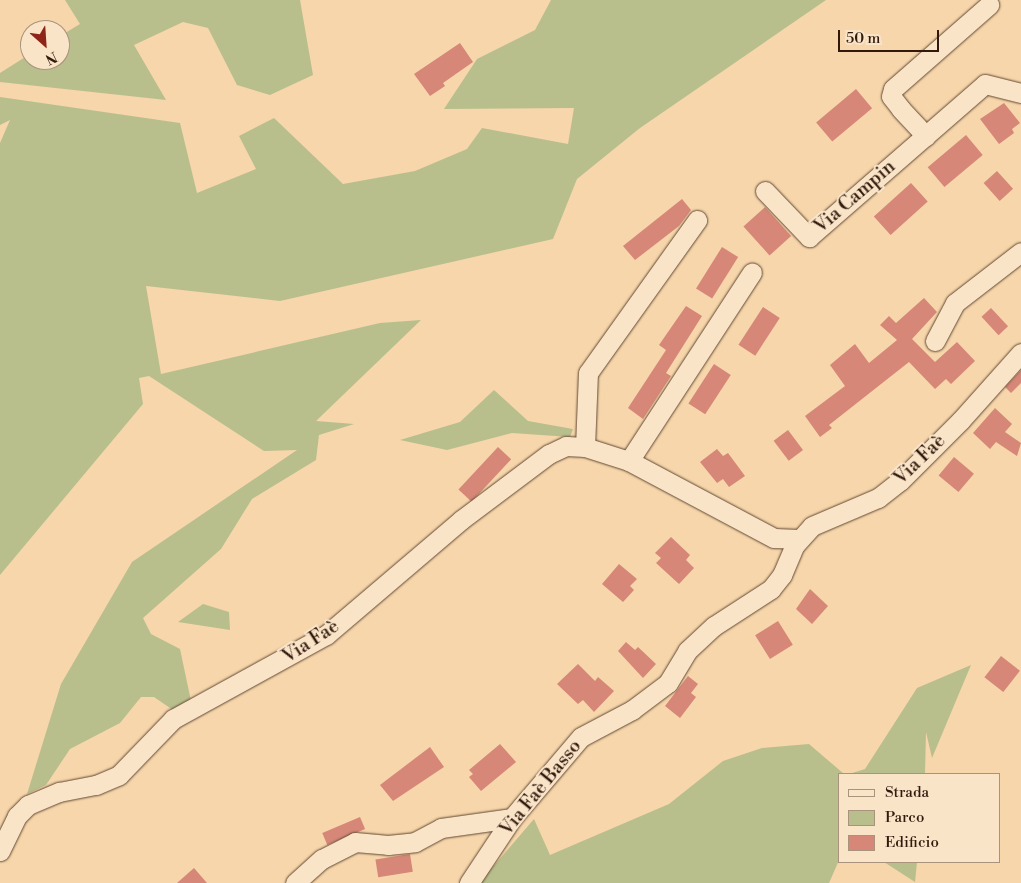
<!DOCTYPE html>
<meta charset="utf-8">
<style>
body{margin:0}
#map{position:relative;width:1021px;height:883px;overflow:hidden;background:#f6d6aa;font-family:"Libre Bodoni",serif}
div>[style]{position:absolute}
.green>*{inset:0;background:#b8bf8c}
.building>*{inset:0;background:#d68778;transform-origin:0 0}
.roads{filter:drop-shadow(0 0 1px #624834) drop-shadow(0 0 1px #624834)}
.minor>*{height:19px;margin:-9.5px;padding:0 9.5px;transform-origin:9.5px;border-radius:9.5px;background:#f9e4c8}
span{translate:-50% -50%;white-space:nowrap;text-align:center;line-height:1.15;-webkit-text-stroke:4px #f9e4c8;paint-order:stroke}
.street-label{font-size:19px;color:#31190d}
.legend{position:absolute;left:838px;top:773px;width:162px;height:90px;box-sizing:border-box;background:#f9e4c8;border:1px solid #a9937d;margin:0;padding:6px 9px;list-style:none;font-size:15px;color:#31190d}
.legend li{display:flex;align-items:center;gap:10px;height:25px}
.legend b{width:25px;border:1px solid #a9937d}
.north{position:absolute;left:20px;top:20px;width:50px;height:50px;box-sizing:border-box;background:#f9e4c8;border:1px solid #a9937d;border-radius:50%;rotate:154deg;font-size:14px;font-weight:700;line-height:20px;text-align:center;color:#31190d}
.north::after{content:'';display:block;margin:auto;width:18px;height:22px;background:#8f2418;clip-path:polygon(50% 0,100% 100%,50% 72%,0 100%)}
.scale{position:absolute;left:838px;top:30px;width:101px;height:22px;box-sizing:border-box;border:2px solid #31190d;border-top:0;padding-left:6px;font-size:15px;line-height:18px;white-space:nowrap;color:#31190d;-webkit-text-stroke:4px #f9e4c8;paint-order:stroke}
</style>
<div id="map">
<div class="green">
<div style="clip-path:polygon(65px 0,300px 0,313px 75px,270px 95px,237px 85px,208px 28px,183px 22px,134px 45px,166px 100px,0 82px,0 73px,30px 54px,30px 60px,60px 60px,60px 36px,80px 24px)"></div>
<div style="clip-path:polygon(551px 0,826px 0,640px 128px,577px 179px,553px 239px,280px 301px,146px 286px,161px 374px,380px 323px,421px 320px,316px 421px,354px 424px,319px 435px,316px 460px,252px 499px,221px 549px,143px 618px,151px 634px,180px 649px,191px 701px,173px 710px,154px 697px,141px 697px,120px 723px,70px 749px,46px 785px,27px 794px,61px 684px,132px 562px,297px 450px,264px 451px,149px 376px,139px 378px,143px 404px,0 575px,0 143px,10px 120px,0 125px,0 97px,180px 123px,197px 193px,256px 169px,239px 136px,274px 118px,343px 184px,415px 171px,467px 149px,482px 128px,568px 144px,574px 108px,444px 109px,477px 59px,535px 30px)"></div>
<div style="clip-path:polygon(494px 390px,528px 421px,573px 429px,570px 437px,512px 433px,447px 450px,400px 440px,460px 422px)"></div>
<div style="clip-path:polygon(203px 604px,229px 612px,230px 630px,178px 622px)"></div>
<div style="clip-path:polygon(971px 665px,932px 758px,926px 732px,925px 774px,849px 774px,865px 769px,917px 688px)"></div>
<div style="clip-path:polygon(809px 744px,844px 774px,840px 774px,840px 858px,829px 883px,479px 883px,534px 819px,550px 855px,669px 804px,723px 761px,762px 748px)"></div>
<div style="clip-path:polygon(884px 862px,917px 862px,915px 882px)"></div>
</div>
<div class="building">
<div style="clip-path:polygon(460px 43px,473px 62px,443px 83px,445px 86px,430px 96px,414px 74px)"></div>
<div style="left:856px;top:89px;width:25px;height:52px;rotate:50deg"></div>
<div style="clip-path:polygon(1004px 103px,1020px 123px,1012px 129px,1014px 133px,999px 144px,980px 119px)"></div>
<div style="left:966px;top:135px;width:26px;height:50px;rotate:50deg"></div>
<div style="left:997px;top:171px;width:24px;height:18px;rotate:48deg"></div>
<div style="left:911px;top:183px;width:25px;height:50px;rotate:48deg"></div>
<div style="clip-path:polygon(682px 199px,691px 210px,679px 226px,635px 260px,623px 246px)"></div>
<div style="left:765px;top:207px;width:39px;height:29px;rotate:48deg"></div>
<div style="left:722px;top:247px;width:19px;height:49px;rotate:32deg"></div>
<div style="clip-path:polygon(924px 298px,937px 312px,912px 339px,935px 362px,957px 342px,975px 361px,951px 384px,946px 379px,935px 389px,909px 362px,829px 425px,832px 428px,820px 437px,805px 416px,845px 386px,830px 365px,855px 344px,869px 363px,897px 340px,880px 325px,889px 316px,896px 323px)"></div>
<div style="clip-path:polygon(686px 306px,702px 316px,666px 373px,671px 376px,643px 419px,628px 408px,666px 350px,659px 345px)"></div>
<div style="left:763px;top:307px;width:20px;height:45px;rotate:33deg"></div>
<div style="left:991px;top:308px;width:25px;height:13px;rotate:47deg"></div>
<div style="left:714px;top:364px;width:20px;height:47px;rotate:33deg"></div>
<div style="clip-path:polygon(1021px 370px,1021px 383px,1011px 393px,1005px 387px)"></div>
<div style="clip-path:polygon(995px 408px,1012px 424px,1005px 432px,1021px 443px,1017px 456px,996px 442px,990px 449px,973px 433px)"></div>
<div style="left:788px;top:430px;width:25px;height:18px;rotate:53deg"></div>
<div style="left:498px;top:447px;width:18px;height:58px;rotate:43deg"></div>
<div style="clip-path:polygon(717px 449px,723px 456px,728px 453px,745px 476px,729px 487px,723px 479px,717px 483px,700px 462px)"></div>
<div style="left:954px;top:457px;width:26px;height:24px;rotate:40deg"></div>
<div style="clip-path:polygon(671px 537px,690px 555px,686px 560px,694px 568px,679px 584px,656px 563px,661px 558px,655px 553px)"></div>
<div style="clip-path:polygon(619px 564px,637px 579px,630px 586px,634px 590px,623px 602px,602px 584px)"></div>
<div style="clip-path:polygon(810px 589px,828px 606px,812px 624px,796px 609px)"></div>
<div style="left:778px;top:621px;width:28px;height:27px;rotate:58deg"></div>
<div style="clip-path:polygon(626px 642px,635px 650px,638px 647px,656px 664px,643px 678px,618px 651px)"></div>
<div style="left:1001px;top:656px;width:24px;height:27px;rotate:38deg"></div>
<div style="clip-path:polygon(578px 664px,595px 681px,598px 677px,614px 691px,594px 712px,583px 700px,578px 704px,557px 684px)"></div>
<div style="clip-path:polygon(688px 676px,698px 684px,691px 693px,696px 697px,680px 718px,665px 706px)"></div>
<div style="clip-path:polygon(500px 744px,516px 762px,481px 791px,469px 777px,473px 774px,469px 770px)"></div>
<div style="clip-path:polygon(430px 747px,444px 767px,393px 801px,380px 785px)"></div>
<div style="left:360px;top:817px;width:13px;height:41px;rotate:67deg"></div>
<div style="left:410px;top:854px;width:18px;height:35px;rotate:81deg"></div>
<div style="clip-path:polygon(194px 868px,207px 883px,177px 883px)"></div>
</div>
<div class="roads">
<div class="minor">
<div style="left:926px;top:136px;width:37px;rotate:-133deg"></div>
<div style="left:901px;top:109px;width:16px;rotate:-128deg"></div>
<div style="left:891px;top:96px;width:7px;rotate:-74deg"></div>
<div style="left:893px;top:89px;width:128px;rotate:-41.2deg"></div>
<div style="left:765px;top:191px;width:64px;rotate:46.3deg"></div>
<div style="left:809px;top:237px;width:233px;rotate:-41deg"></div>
<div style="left:985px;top:84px;width:37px;rotate:14deg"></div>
<div style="left:935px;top:341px;width:43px;rotate:-62.2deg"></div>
<div style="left:955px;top:303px;width:83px;rotate:-37.7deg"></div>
<div style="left:585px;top:447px;width:74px;rotate:-87.7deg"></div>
<div style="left:588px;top:373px;width:188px;rotate:-54.5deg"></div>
<div style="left:629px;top:461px;width:225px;rotate:-56.9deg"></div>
<div style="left:0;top:851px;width:39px;rotate:-64deg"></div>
<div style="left:17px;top:816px;width:16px;rotate:-45deg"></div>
<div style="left:28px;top:805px;width:34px;rotate:-23deg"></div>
<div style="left:59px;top:792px;width:38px;rotate:-11deg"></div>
<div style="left:96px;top:785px;width:25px;rotate:-23deg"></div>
<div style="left:119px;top:775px;width:78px;rotate:-46deg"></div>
<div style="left:173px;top:719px;width:175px;rotate:-28.8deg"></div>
<div style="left:326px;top:635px;width:177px;rotate:-40.4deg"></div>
<div style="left:461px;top:520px;width:110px;rotate:-36.9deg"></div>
<div style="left:549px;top:454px;width:19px;rotate:-25deg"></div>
<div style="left:566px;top:446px;width:19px;rotate:3deg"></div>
<div style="left:585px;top:447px;width:46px;rotate:17.7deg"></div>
<div style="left:629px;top:461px;width:164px;rotate:28deg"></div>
<div style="left:774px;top:538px;width:25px;rotate:2deg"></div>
<div style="left:295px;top:883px;width:36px;rotate:-42deg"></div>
<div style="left:322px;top:859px;width:37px;rotate:-27deg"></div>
<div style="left:355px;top:842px;width:33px;rotate:5deg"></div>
<div style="left:388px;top:845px;width:27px;rotate:-6deg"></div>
<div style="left:415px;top:842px;width:30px;rotate:-28deg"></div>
<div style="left:441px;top:828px;width:72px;rotate:-8deg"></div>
<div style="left:469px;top:883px;width:78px;rotate:-56.5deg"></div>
<div style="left:512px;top:818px;width:106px;rotate:-49.6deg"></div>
<div style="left:581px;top:737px;width:58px;rotate:-27.9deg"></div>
<div style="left:632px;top:710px;width:45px;rotate:-36.9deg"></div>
<div style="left:668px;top:683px;width:37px;rotate:-59deg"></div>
<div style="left:687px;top:651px;width:37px;rotate:-43deg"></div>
<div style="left:714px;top:626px;width:68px;rotate:-33deg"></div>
<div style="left:771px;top:589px;width:18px;rotate:-52deg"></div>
<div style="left:782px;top:575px;width:33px;rotate:-67deg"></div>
<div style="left:795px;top:545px;width:25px;rotate:-48deg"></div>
<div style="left:812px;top:526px;width:72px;rotate:-23deg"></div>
<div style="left:878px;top:498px;width:28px;rotate:-38deg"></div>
<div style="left:900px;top:481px;width:86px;rotate:-45deg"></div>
<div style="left:961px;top:420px;width:90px;rotate:-48.2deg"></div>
</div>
</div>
<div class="street-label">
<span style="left:855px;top:197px;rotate:-41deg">Via Campin</span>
<span style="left:920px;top:460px;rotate:-44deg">Via Faè</span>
<span style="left:311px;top:642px;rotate:-33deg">Via Faè</span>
<span style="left:541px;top:788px;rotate:-51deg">Via Faè Basso</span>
</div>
<ul class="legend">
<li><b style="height:6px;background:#f9e4c8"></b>Strada</li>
<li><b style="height:14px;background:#b8bf8c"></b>Parco</li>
<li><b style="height:14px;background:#d68778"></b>Edificio</li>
</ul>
<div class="north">N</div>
<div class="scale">50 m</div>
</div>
